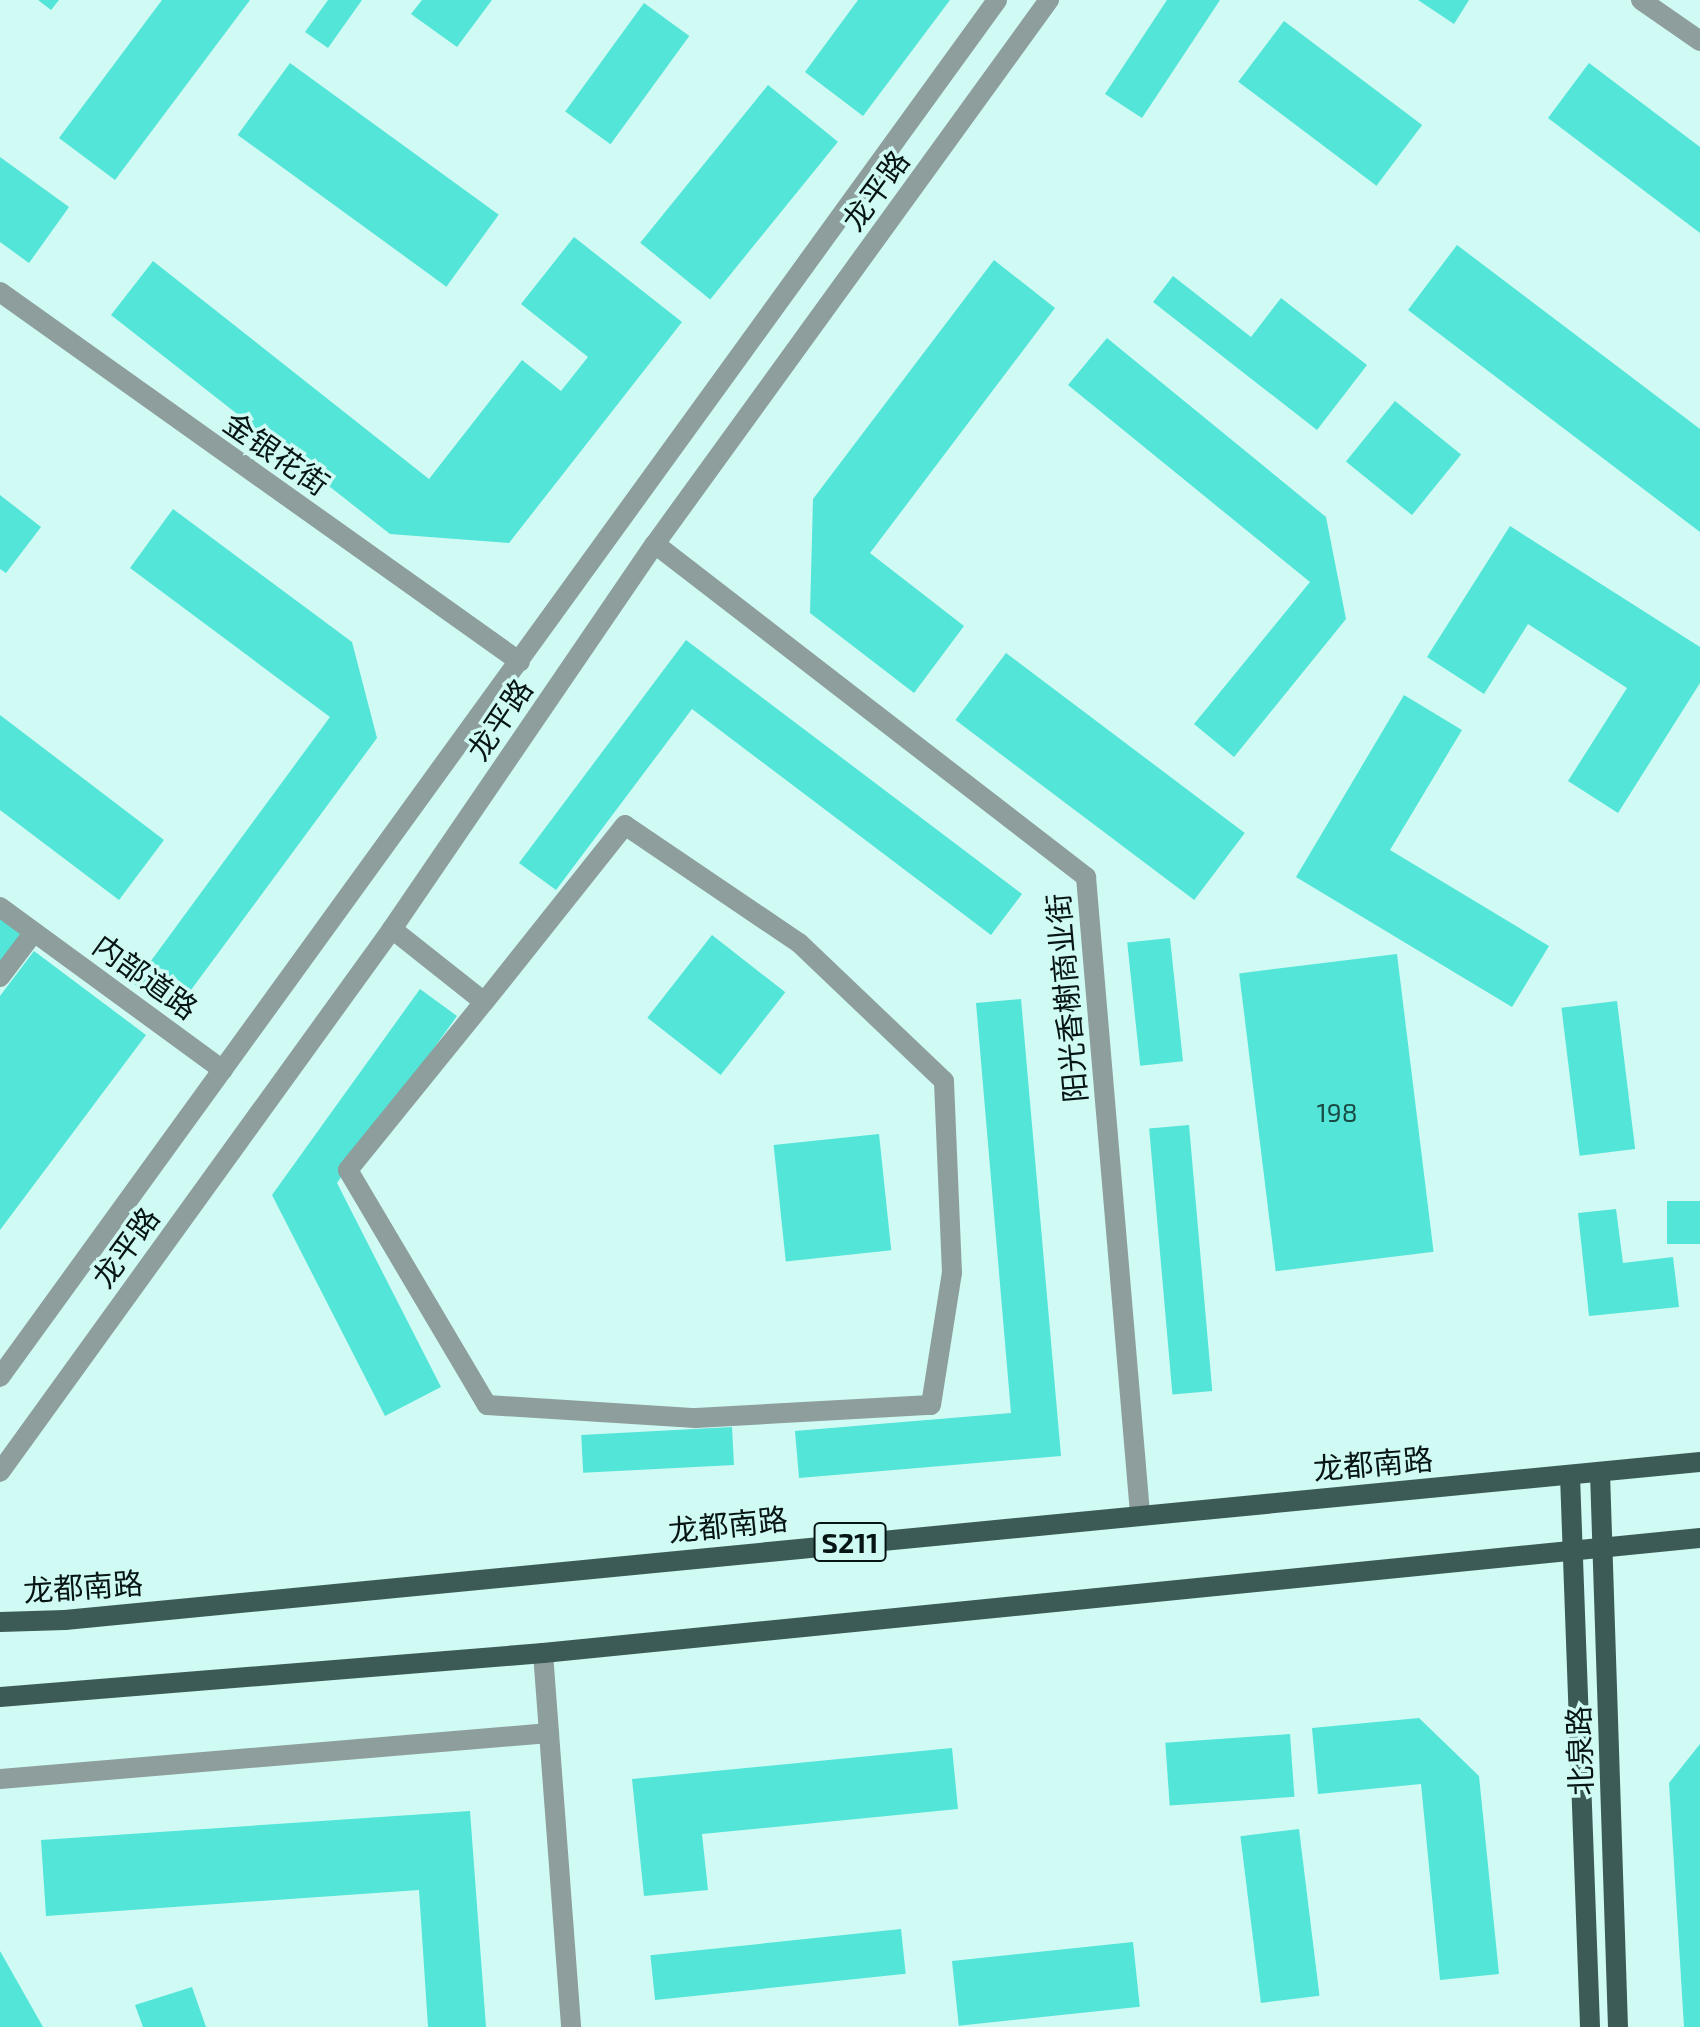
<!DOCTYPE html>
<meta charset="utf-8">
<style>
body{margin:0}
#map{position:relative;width:1700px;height:2027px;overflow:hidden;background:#d0faf4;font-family:"Exo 2","Noto Sans SC",sans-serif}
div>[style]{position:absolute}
.building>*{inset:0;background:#53e5d8;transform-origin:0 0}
.minor>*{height:20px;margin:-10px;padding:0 10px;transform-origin:10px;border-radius:10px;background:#8d9e9c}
.major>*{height:20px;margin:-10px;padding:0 10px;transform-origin:10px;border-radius:10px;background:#3c5b57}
span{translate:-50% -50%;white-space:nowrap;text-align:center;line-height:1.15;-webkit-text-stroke:7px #d0faf4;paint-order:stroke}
.number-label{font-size:26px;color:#1a4a45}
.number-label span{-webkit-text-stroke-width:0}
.shield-label span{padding:2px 6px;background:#d0faf4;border:2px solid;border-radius:6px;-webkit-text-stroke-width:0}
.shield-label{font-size:28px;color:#071614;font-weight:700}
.street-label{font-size:30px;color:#071614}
</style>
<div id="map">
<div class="building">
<div style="clip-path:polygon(38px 0,59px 0,51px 10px)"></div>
<div style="clip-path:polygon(162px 0,250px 0,115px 180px,59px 138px)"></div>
<div style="clip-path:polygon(328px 0,362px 0,328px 48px,305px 32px)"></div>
<div style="clip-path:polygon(422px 0,492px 0,457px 47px,411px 14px)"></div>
<div style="clip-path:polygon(858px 0,950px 0,863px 116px,805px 72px)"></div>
<div style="clip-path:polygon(1167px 0,1220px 0,1142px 118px,1105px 94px)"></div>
<div style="clip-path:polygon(1418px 0,1469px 0,1454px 24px)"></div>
<div style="left:644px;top:3px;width:56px;height:134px;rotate:36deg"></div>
<div style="left:1284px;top:21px;width:173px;height:76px;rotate:37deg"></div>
<div style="left:290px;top:63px;width:258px;height:89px;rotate:36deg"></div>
<div style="clip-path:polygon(1589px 63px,1700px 147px,1700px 233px,1548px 118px)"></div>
<div style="left:768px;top:85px;width:90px;height:203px;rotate:39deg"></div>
<div style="clip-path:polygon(0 157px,69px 207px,29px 263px,0 242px)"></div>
<div style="clip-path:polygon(574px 237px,682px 322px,509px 543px,390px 534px,111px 315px,153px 261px,429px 479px,522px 360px,561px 391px,588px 357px,521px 304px)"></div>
<div style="clip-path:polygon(1457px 245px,1700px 429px,1700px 532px,1408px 310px)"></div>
<div style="clip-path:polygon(994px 260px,1055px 308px,870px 553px,964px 626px,914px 693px,810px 613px,813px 499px)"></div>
<div style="clip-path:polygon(1173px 276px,1251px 337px,1281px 298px,1367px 365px,1317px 430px,1153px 302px)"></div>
<div style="clip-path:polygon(1107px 338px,1326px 517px,1346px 619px,1234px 757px,1194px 724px,1310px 582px,1068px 385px)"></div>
<div style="left:1395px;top:401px;width:85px;height:78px;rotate:39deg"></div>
<div style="clip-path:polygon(0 495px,41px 527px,6px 573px,0 569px)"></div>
<div style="clip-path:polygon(173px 509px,352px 642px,377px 738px,174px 1013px,134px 984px,330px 717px,130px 568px)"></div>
<div style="clip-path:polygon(1510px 526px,1700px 647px,1700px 683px,1618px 813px,1568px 781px,1627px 688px,1528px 624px,1484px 694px,1427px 657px)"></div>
<div style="clip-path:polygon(686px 640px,1022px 894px,991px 935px,692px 709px,556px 890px,519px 863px)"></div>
<div style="left:1006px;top:653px;width:299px;height:84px;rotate:37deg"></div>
<div style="clip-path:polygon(1404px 695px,1462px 730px,1390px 850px,1549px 946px,1512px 1007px,1296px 877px)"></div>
<div style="clip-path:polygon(0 715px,164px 840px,119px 900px,0 810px)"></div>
<div style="clip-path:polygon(0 917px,23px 933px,0 966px)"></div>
<div style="left:712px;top:935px;width:93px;height:105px;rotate:38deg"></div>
<div style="left:1170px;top:938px;width:124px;height:43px;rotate:84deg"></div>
<div style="clip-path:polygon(34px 951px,146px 1035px,0 1230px,0 996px)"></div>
<div style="left:1397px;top:954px;width:300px;height:159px;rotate:83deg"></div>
<div style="clip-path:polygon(420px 989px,457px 1016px,337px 1183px,441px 1387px,385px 1416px,272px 1195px)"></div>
<div style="clip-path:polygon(1021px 999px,1061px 1456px,799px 1478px,795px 1431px,1011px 1413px,976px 1003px)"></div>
<div style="left:1617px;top:1001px;width:149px;height:56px;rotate:83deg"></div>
<div style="left:1189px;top:1125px;width:267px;height:40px;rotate:85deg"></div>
<div style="left:879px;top:1134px;width:117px;height:106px;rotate:84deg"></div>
<div style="left:1700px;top:1201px;width:43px;height:33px;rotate:90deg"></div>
<div style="clip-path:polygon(1616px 1209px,1623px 1263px,1673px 1257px,1679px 1307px,1589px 1316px,1578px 1213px)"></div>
<div style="left:732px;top:1427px;width:38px;height:151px;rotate:87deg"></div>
<div style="clip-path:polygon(1419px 1718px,1479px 1776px,1499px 1974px,1440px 1980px,1421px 1784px,1318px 1794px,1312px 1728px)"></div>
<div style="left:1290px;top:1734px;width:63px;height:125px;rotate:86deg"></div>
<div style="clip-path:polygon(1700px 1744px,1700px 2027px,1684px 2027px,1669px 1783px)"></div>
<div style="clip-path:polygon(952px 1748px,958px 1809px,702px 1834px,708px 1890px,644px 1896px,632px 1779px)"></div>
<div style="clip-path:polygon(470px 1811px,486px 2027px,428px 2027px,419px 1890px,46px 1916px,41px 1840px)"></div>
<div style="left:1299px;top:1829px;width:168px;height:59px;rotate:83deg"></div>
<div style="left:901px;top:1929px;width:45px;height:252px;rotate:84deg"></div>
<div style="left:1133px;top:1942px;width:65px;height:182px;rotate:84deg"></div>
<div style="clip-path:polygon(0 1951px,43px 2027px,0 2027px)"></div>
<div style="clip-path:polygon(192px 1987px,206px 2027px,143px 2027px,135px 2005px)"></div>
</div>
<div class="minor">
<div style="left:1641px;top:0;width:72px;rotate:34.8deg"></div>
<div style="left:0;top:292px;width:638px;rotate:35.43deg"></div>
<div style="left:655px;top:544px;width:545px;rotate:37.69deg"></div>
<div style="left:1086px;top:877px;width:638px;rotate:85.15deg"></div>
<div style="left:0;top:907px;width:276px;rotate:36.2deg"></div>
<div style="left:392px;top:929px;width:117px;rotate:38.4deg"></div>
<div style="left:484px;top:1002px;width:216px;rotate:129deg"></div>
<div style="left:348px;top:1170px;width:273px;rotate:59.4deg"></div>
<div style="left:487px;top:1405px;width:209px;rotate:3.6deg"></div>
<div style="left:696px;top:1418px;width:235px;rotate:-3.2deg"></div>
<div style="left:931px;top:1405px;width:134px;rotate:-81deg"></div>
<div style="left:952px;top:1273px;width:192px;rotate:-92.4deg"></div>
<div style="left:944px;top:1081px;width:200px;rotate:-136.4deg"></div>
<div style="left:799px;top:943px;width:210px;rotate:-145.9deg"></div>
<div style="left:625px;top:825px;width:226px;rotate:128.5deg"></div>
<div style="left:0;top:977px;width:56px;rotate:-52.9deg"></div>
<div style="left:0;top:1377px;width:1700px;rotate:-54.09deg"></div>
<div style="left:0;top:1472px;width:670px;rotate:-54.17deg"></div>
<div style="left:392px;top:929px;width:466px;rotate:-55.7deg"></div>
<div style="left:655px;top:544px;width:672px;rotate:-54.09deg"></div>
<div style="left:543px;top:1653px;width:375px;rotate:85.7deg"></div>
<div style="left:0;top:1779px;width:551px;rotate:-4.79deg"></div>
</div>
<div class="major">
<div style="left:1600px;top:1473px;width:554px;rotate:88.14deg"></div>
<div style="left:1570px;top:1476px;width:551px;rotate:87.92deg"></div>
<div style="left:0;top:1622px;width:65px;rotate:-1.8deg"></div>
<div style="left:65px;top:1620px;width:1643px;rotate:-5.52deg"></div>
<div style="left:0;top:1697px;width:545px;rotate:-4.63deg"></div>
<div style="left:543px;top:1653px;width:1163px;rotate:-5.68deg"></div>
</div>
<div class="number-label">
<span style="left:1337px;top:1112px">198</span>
</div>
<div class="shield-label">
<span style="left:850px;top:1542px">S211</span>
</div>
<div class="street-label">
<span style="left:875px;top:190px;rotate:-54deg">龙平路</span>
<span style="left:277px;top:453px;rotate:35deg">金银花街</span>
<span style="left:499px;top:719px;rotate:-56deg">龙平路</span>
<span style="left:146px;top:976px;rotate:36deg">内部道路</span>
<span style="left:1066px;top:998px;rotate:-95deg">阳光香榭商业街</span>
<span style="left:125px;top:1247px;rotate:-54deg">龙平路</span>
<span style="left:1373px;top:1463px;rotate:-5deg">龙都南路</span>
<span style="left:728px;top:1524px;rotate:-6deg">龙都南路</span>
<span style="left:83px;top:1586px;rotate:-4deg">龙都南路</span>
<span style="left:1579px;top:1751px;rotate:-92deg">北泉路</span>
</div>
</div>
